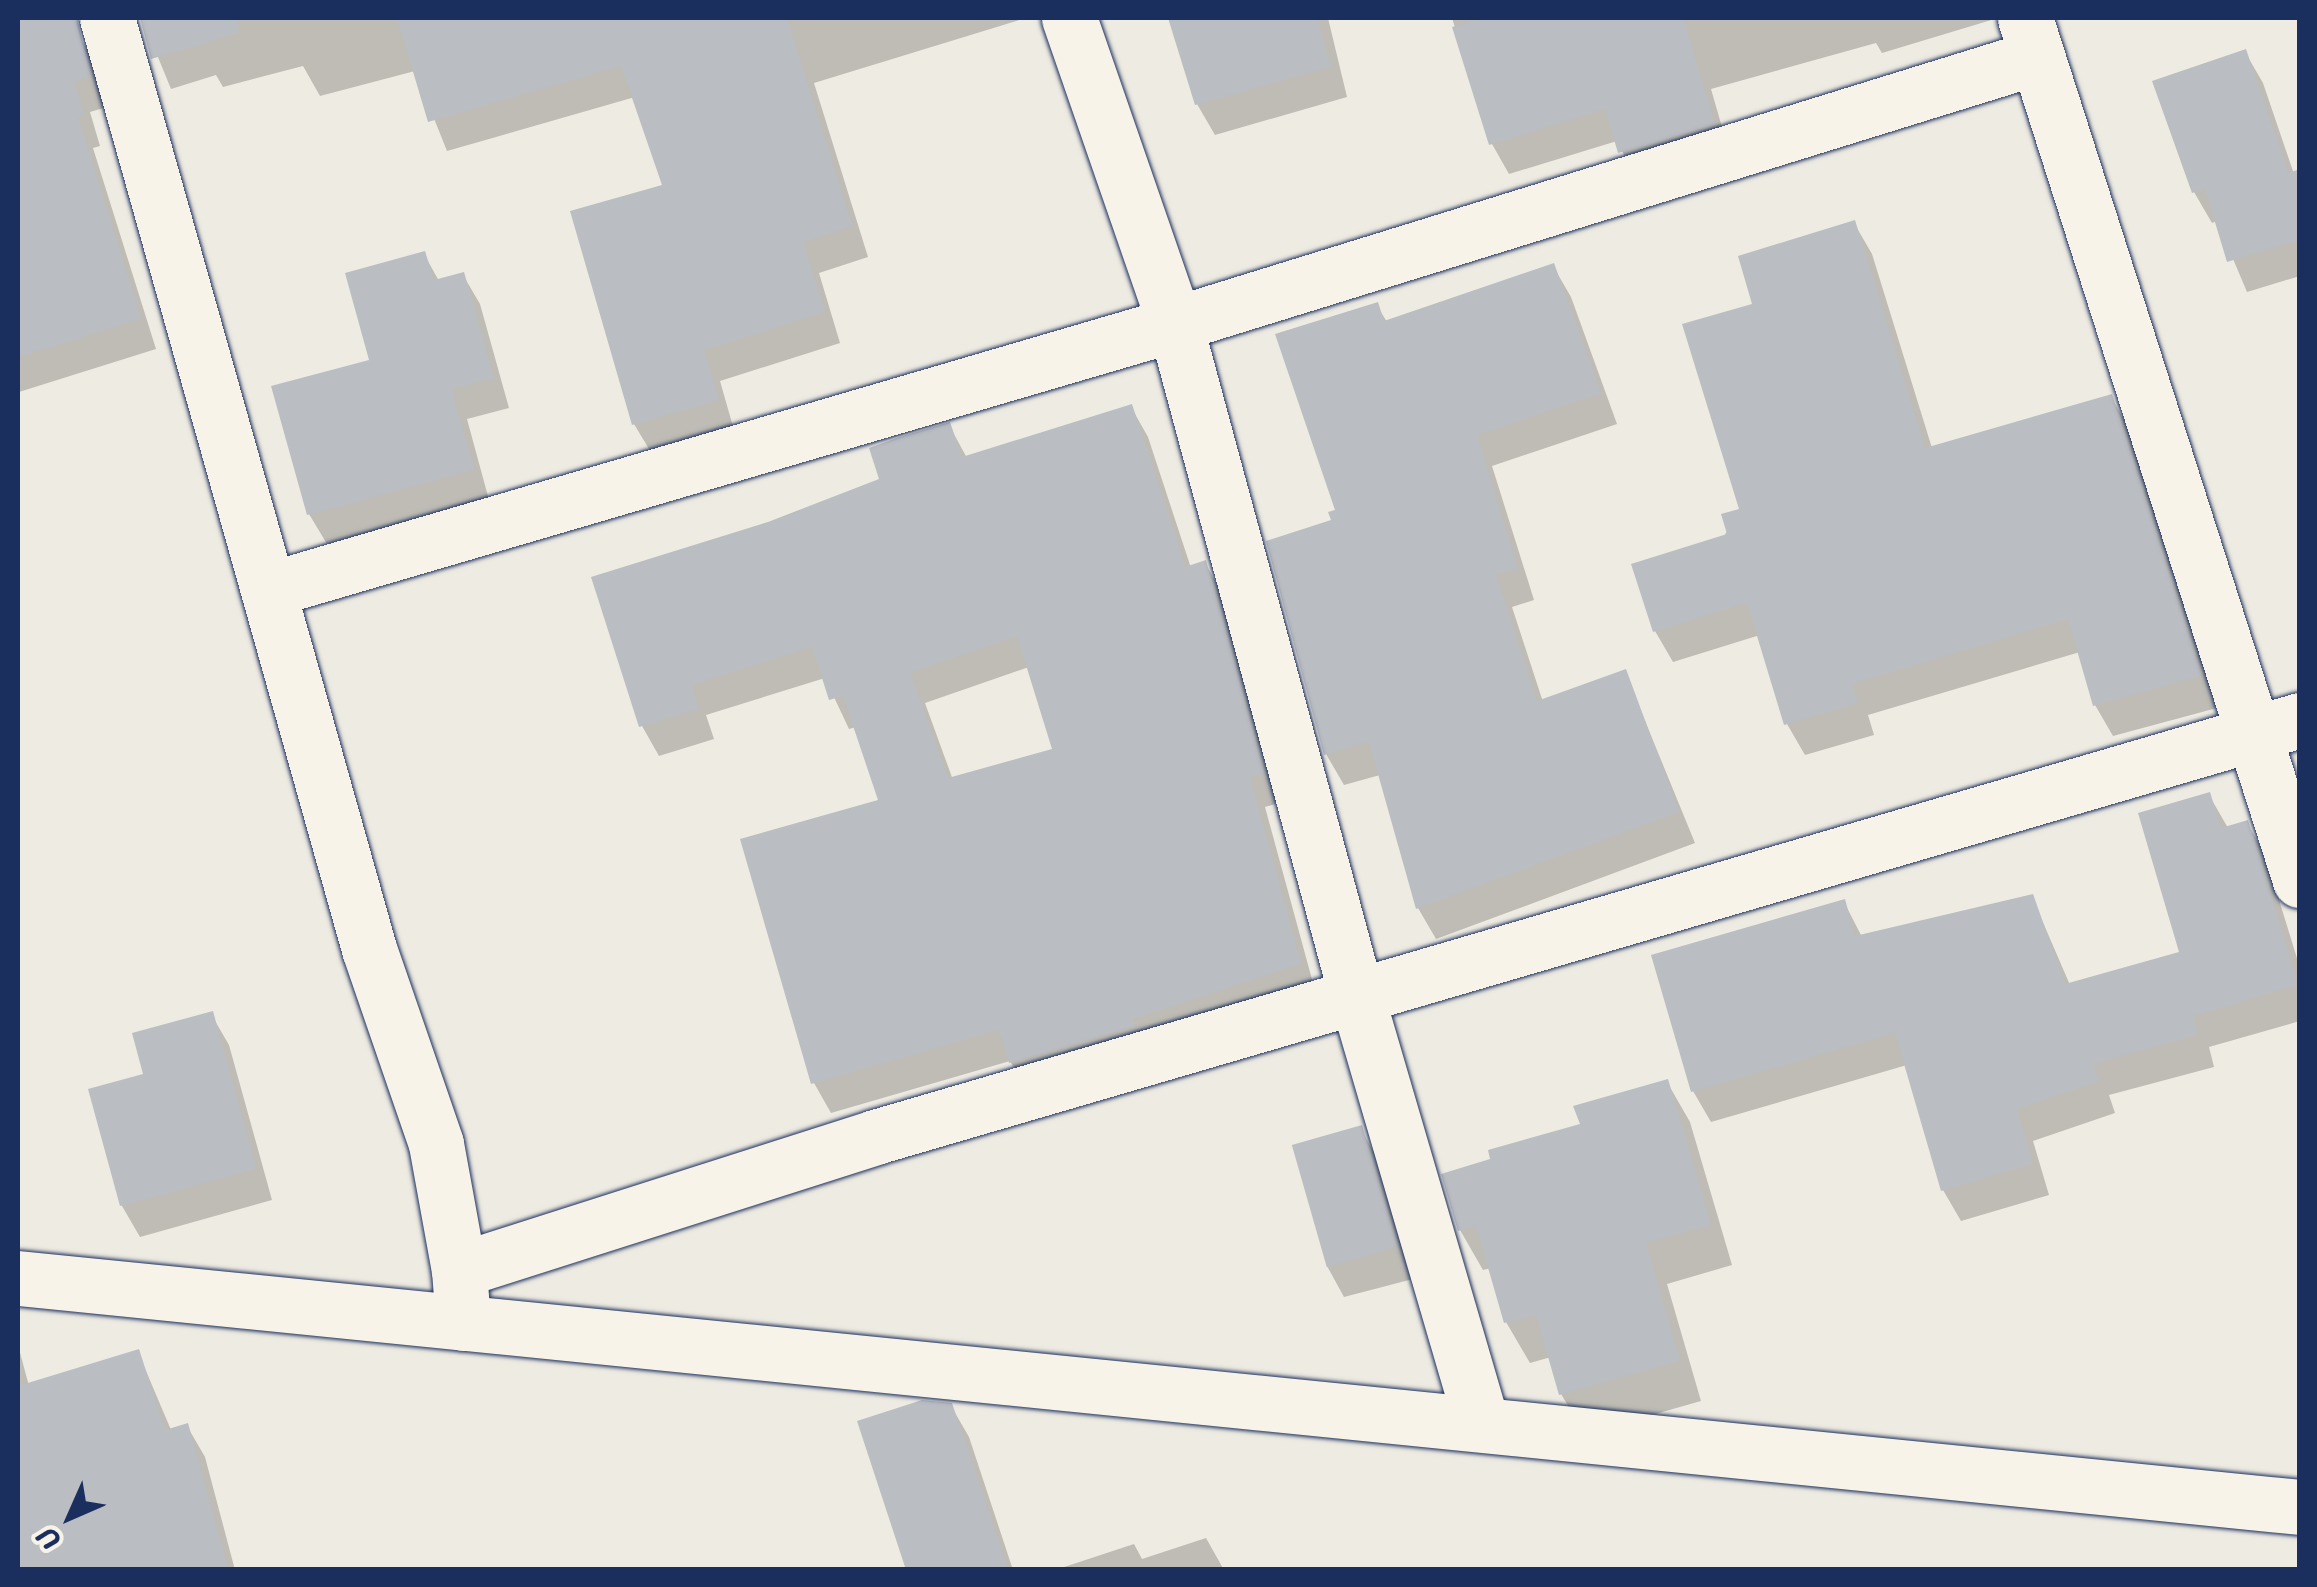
<!DOCTYPE html>
<style>
body{margin:0}
#map{position:relative;width:2317px;height:1587px;overflow:hidden;background:#eeebe2;font-family:Sriracha,sans-serif}
div>[style]{position:absolute}
.shadow>*{inset:0;background:#0003}
.building>*{inset:0;background:#babdc2;transform-origin:0 0}
.roads{filter:drop-shadow(0 0 2px #1b2f5e) drop-shadow(0 0 2px #1b2f5e)}
.street>*{height:55px;margin:-27.5px;padding:0 27.5px;transform-origin:27.5px;border-radius:27.5px;background:#f7f3e8}
span{translate:-50% -50%;white-space:nowrap;text-align:center;line-height:1.15;-webkit-text-stroke:8px #f7f3e8;paint-order:stroke}
.frame{position:absolute;inset:0;border:20px solid #1b2f5e;pointer-events:none}
.north{position:absolute;left:20px;top:1467px;width:100px;height:100px;-webkit-text-stroke:8px #f7f3e8;paint-order:stroke;rotate:225deg;font-size:28px;font-weight:700;line-height:40px;text-align:center;color:#1b2f5e}
.north::after{content:'';display:block;margin:auto;width:35px;height:45px;background:#1b2f5e;clip-path:polygon(50% 0,100% 100%,50% 72%,0 100%)}
</style>
<div id="map">
<div class="shadow">
<div style="clip-path:polygon(18px 18px,61px 18px,66px 33px,76px 30px,93px 60px,107px 107px,90px 112px,100px 146px,93px 148px,156px 349px,19px 392px)"></div>
<div style="clip-path:polygon(142px 18px,526px 18px,528px 24px,547px 18px,1026px 18px,814px 83px,868px 257px,819px 273px,840px 343px,720px 381px,734px 430px,652px 454px,634px 424px,665px 186px,635px 97px,447px 151px,415px 71px,320px 96px,303px 66px,223px 87px,216px 75px,171px 89px)"></div>
<div style="clip-path:polygon(1170px 18px,1328px 18px,1347px 97px,1215px 135px,1197px 104px)"></div>
<div style="clip-path:polygon(1452px 18px,1998px 18px,1882px 53px,1876px 43px,1711px 89px,1730px 155px,1638px 183px,1617px 141px,1509px 174px,1492px 144px)"></div>
<div style="clip-path:polygon(2245px 52px,2263px 83px,2294px 174px,2300px 172px,2300px 276px,2247px 292px,2217px 221px,2212px 223px,2194px 192px)"></div>
<div style="clip-path:polygon(1854px 223px,1872px 254px,1932px 448px,2111px 397px,2129px 428px,2217px 708px,2113px 736px,2095px 705px,2080px 652px,1868px 715px,1874px 735px,1805px 755px,1787px 724px,1760px 635px,1673px 662px,1655px 631px,1742px 511px,1755px 305px)"></div>
<div style="clip-path:polygon(424px 254px,439px 281px,463px 275px,480px 304px,509px 408px,467px 419px,489px 500px,327px 544px,309px 514px)"></div>
<div style="clip-path:polygon(1553px 266px,1571px 297px,1617px 424px,1492px 466px,1534px 600px,1512px 607px,1543px 702px,1625px 672px,1695px 843px,1436px 939px,1418px 908px,1380px 775px,1344px 785px,1326px 754px,1334px 521px,1376px 304px,1387px 322px)"></div>
<div style="clip-path:polygon(evenodd,1131px 407px,1148px 437px,1191px 568px,1205px 563px,1222px 593px,1279px 803px,1265px 807px,1316px 994px,1028px 1092px,1010px 1061px,831px 1113px,814px 1083px,881px 802px,856px 727px,849px 729px,825px 678px,706px 715px,714px 739px,659px 756px,642px 726px,769px 524px,883px 480px,949px 425px,967px 458px,1131px 407px,1029px 667px,1055px 751px,953px 780px,925px 703px,1029px 667px)"></div>
<div style="clip-path:polygon(2209px 795px,2228px 828px,2247px 823px,2265px 854px,2300px 968px,2300px 1021px,2209px 1047px,2214px 1067px,2109px 1095px,2115px 1113px,2033px 1141px,2049px 1195px,1961px 1221px,1943px 1190px,1907px 1065px,1711px 1122px,1693px 1091px,1844px 902px,1862px 937px,2032px 897px,2070px 985px,2182px 954px)"></div>
<div style="clip-path:polygon(211px 1014px,229px 1045px,272px 1200px,140px 1237px,122px 1206px,91px 1091px,146px 1076px)"></div>
<div style="clip-path:polygon(1667px 1082px,1690px 1122px,1732px 1265px,1667px 1284px,1701px 1401px,1585px 1434px,1561px 1394px,1551px 1357px,1530px 1363px,1506px 1322px,1491px 1268px,1483px 1270px,1460px 1230px,1583px 1126px)"></div>
<div style="clip-path:polygon(1360px 1128px,1378px 1159px,1413px 1279px,1344px 1297px,1327px 1266px)"></div>
<div style="clip-path:polygon(18px 1345px,29px 1386px,138px 1352px,171px 1430px,187px 1426px,205px 1457px,235px 1570px,18px 1570px)"></div>
<div style="clip-path:polygon(951px 1406px,969px 1437px,1013px 1570px,908px 1570px)"></div>
<div style="clip-path:polygon(1206px 1538px,1224px 1570px,1055px 1570px,1134px 1544px,1142px 1559px)"></div>
</div>
<div class="building">
<div style="clip-path:polygon(18px 18px,77px 18px,91px 77px,74px 82px,84px 115px,78px 117px,141px 319px,18px 357px)"></div>
<div style="clip-path:polygon(140px 18px,237px 19px,239px 33px,151px 59px)"></div>
<div style="clip-path:polygon(397px 18px,787px 18px,852px 226px,803px 242px,825px 312px,704px 350px,719px 400px,632px 425px,570px 211px,662px 185px,621px 66px,428px 122px)"></div>
<div style="clip-path:polygon(1168px 18px,1317px 18px,1331px 67px,1195px 105px)"></div>
<div style="clip-path:polygon(1484px 18px,1683px 18px,1715px 124px,1618px 153px,1605px 109px,1489px 145px,1452px 27px)"></div>
<div style="clip-path:polygon(2246px 49px,2288px 173px,2300px 169px,2300px 240px,2227px 262px,2205px 189px,2192px 193px,2152px 81px)"></div>
<div style="clip-path:polygon(1855px 220px,1925px 448px,2112px 394px,2201px 676px,2093px 706px,2068px 619px,1852px 684px,1858px 703px,1784px 725px,1747px 603px,1653px 632px,1631px 564px,1727px 534px,1721px 514px,1739px 509px,1682px 324px,1752px 304px,1738px 256px)"></div>
<div style="clip-path:polygon(425px 251px,434px 280px,464px 272px,494px 378px,451px 389px,474px 470px,307px 515px,271px 386px,369px 360px,345px 273px)"></div>
<div style="clip-path:polygon(1554px 263px,1601px 393px,1477px 435px,1518px 569px,1496px 575px,1537px 701px,1626px 669px,1679px 812px,1416px 909px,1369px 742px,1324px 755px,1266px 541px,1331px 520px,1328px 512px,1335px 510px,1275px 334px,1378px 302px,1384px 321px)"></div>
<div style="clip-path:polygon(evenodd,1132px 404px,1185px 567px,1206px 560px,1264px 773px,1250px 777px,1301px 964px,1133px 1019px,1135px 1026px,1009px 1063px,999px 1030px,811px 1084px,740px 839px,878px 800px,843px 696px,829px 700px,812px 647px,691px 685px,699px 709px,639px 727px,591px 577px,768px 522px,879px 479px,869px 448px,897px 438px,950px 422px,962px 457px,1132px 404px,1017px 636px,1052px 749px,948px 778px,910px 673px,1017px 636px)"></div>
<div style="clip-path:polygon(2210px 792px,2221px 828px,2248px 820px,2298px 985px,2193px 1016px,2198px 1035px,2093px 1064px,2099px 1081px,2017px 1109px,2033px 1164px,1941px 1191px,1895px 1033px,1691px 1092px,1651px 955px,1845px 899px,1855px 936px,2033px 894px,2065px 984px,2179px 952px,2138px 813px)"></div>
<div style="clip-path:polygon(213px 1011px,256px 1169px,120px 1206px,88px 1089px,143px 1074px,132px 1033px)"></div>
<div style="clip-path:polygon(1668px 1079px,1711px 1225px,1646px 1243px,1680px 1361px,1559px 1395px,1536px 1315px,1504px 1323px,1476px 1226px,1458px 1231px,1441px 1174px,1490px 1159px,1488px 1150px,1580px 1124px,1573px 1106px)"></div>
<div style="left:1362px;top:1125px;width:127px;height:73px;rotate:74deg"></div>
<div style="clip-path:polygon(139px 1349px,165px 1430px,188px 1423px,228px 1570px,18px 1570px,18px 1386px)"></div>
<div style="clip-path:polygon(922px 1400px,952px 1403px,1008px 1570px,906px 1570px,857px 1421px)"></div>
</div>
<div class="roads">
<div class="street">
<div style="left:107px;top:18px;width:967px;rotate:74.28deg"></div>
<div style="left:369px;top:949px;width:206px;rotate:71deg"></div>
<div style="left:436px;top:1144px;width:128px;rotate:79.7deg"></div>
<div style="left:1069px;top:18px;width:324px;rotate:70.9deg"></div>
<div style="left:1175px;top:324px;width:694px;rotate:74.88deg"></div>
<div style="left:1356px;top:994px;width:446px;rotate:73.7deg"></div>
<div style="left:2025px;top:18px;width:905px;rotate:72.31deg"></div>
<div style="left:271px;top:589px;width:942px;rotate:-16.34deg"></div>
<div style="left:1175px;top:324px;width:902px;rotate:-17.21deg"></div>
<div style="left:18px;top:1278px;width:2293px;rotate:5.73deg"></div>
<div style="left:463px;top:1323px;width:53px;rotate:-94.3deg"></div>
<div style="left:459px;top:1270px;width:437px;rotate:-17.7deg"></div>
<div style="left:875px;top:1137px;width:1485px;rotate:-16.31deg"></div>
</div>
</div>
<div class="frame"></div>
<div class="north">U</div>
</div>
